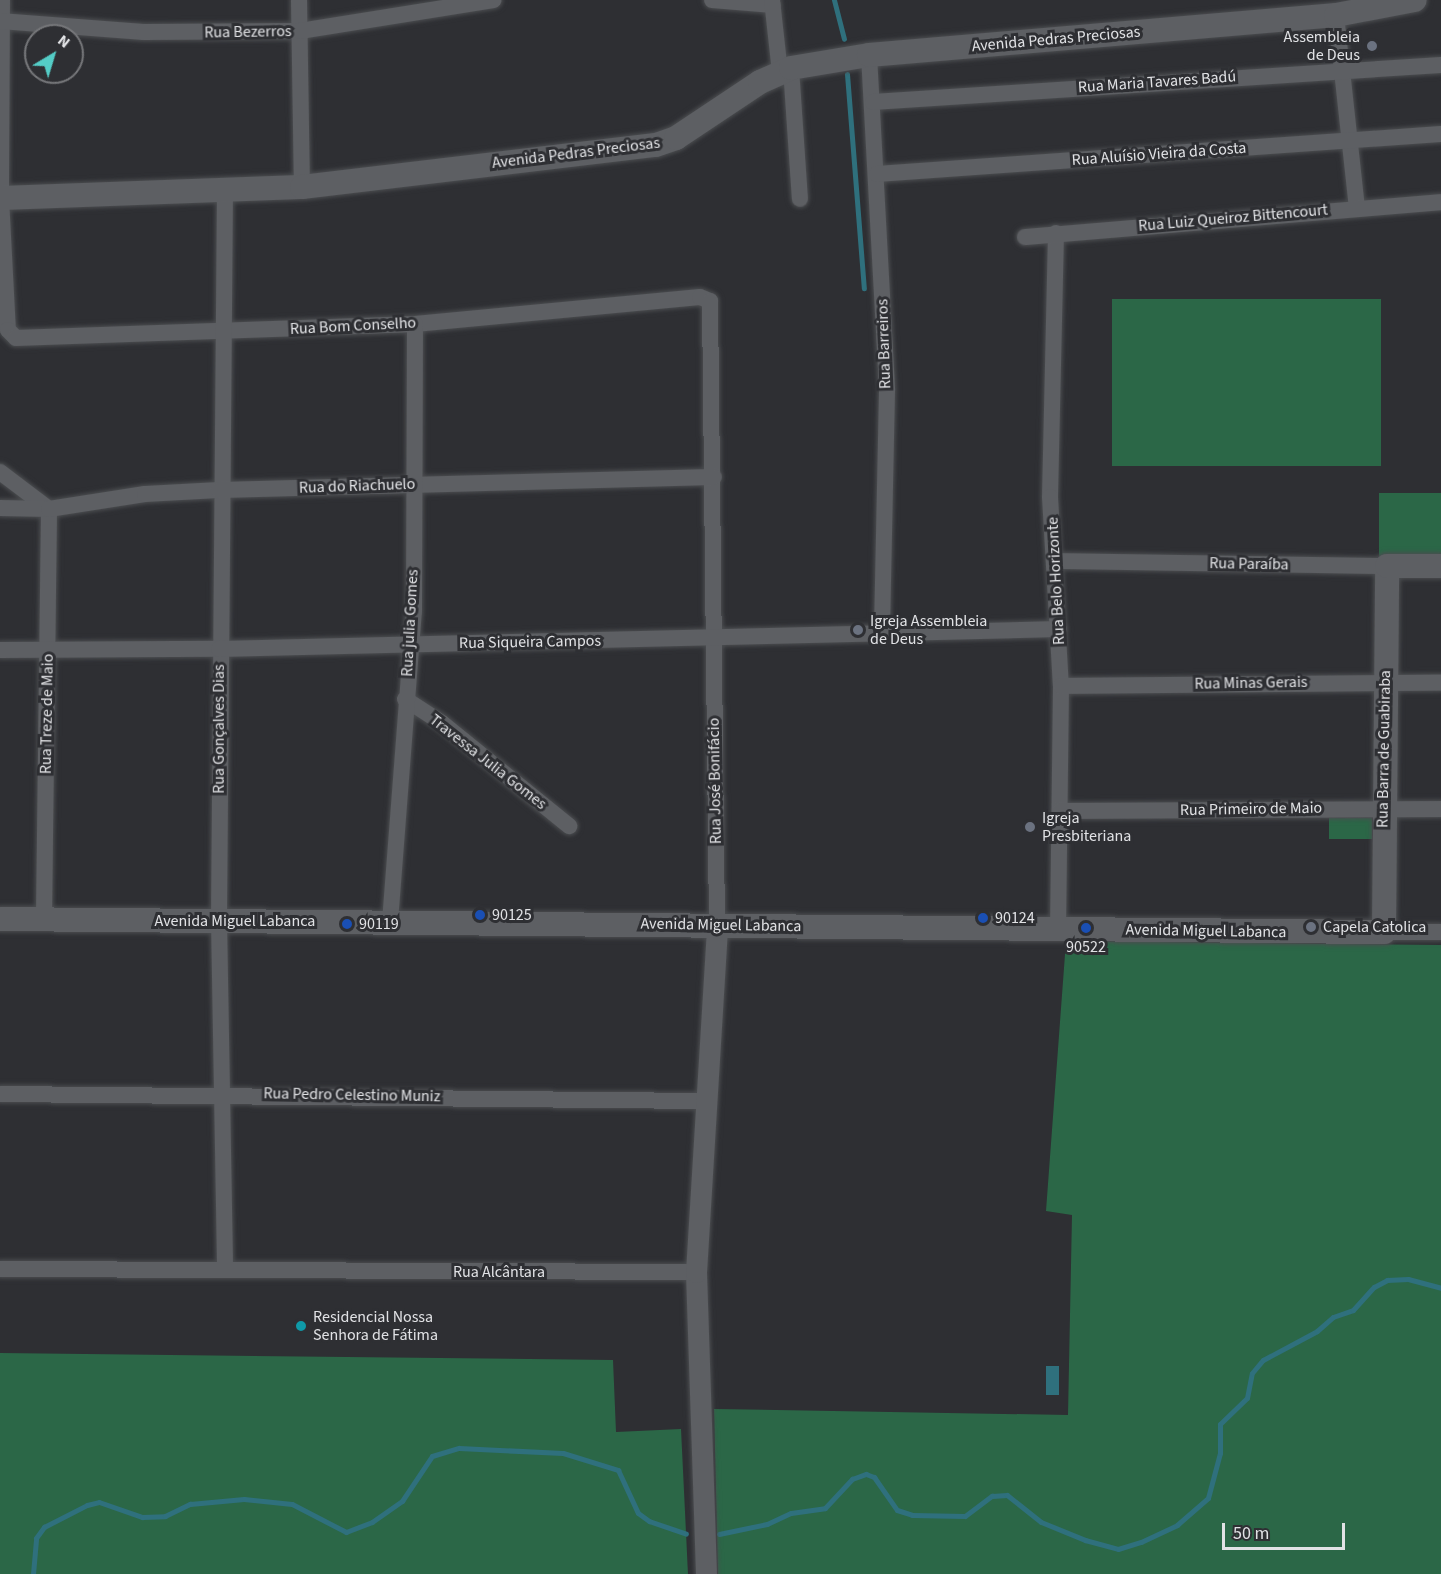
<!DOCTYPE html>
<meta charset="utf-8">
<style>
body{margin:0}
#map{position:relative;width:1441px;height:1574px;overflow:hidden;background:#2e2f33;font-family:"Source Sans 3",sans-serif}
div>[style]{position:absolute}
.green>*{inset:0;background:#2b6747;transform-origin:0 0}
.water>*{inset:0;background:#2f707d;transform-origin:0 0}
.stream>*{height:5px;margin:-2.5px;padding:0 2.5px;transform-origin:2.5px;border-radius:2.5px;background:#2f707d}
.roads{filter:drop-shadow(0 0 2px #4b4d50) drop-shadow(0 0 2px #4b4d50)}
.minor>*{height:16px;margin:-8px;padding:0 8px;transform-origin:8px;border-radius:8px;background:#5d5f63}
.tertiary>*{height:21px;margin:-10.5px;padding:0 10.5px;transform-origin:10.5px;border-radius:10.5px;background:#5d5f63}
.secondary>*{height:24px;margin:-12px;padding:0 12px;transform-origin:12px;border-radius:12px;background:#5d5f63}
.dots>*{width:16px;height:16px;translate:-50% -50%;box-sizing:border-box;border:3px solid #2e2f33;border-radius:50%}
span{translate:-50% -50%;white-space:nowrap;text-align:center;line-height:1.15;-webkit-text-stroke:6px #2e2f33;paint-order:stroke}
.street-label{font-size:16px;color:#e1e2e5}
.poi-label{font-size:16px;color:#e1e2e5}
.right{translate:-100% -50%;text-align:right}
.left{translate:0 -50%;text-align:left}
.north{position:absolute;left:24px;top:24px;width:60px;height:60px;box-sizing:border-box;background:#2e2f33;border:2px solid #76777a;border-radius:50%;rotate:38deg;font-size:16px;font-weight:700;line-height:24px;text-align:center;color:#e1e2e5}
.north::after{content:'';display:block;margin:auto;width:21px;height:27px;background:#54cdc7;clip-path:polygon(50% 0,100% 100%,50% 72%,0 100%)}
.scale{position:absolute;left:1222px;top:1523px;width:123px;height:27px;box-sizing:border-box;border:3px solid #e1e2e5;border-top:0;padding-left:8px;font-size:18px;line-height:21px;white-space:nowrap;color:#e1e2e5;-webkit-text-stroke:4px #2e2f33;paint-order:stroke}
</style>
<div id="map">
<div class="green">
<div style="left:1112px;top:299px;width:269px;height:167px"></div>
<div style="left:1379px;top:493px;width:62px;height:66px"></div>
<div style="left:1329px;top:818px;width:43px;height:21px"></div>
<div style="clip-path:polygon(1066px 941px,1441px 945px,1441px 1574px,718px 1574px,714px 1409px,1068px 1415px,1072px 1215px,1046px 1211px)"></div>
<div style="clip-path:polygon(0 1353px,613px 1360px,616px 1432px,681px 1429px,688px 1574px,0 1574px)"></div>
</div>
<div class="water">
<div style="left:1046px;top:1366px;width:13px;height:29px"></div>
</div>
<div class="stream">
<div style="left:834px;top:0;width:40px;rotate:75.6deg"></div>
<div style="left:847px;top:74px;width:215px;rotate:85.5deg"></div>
<div style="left:719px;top:1534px;width:49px;rotate:-11.8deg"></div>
<div style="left:767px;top:1524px;width:26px;rotate:-25deg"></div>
<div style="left:791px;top:1513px;width:34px;rotate:-8deg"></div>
<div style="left:825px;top:1508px;width:40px;rotate:-47deg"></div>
<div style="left:852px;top:1479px;width:15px;rotate:-20deg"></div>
<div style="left:866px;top:1474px;width:9px;rotate:21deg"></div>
<div style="left:874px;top:1477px;width:40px;rotate:55.1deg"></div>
<div style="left:897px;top:1510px;width:16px;rotate:18deg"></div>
<div style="left:912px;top:1515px;width:53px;rotate:1.1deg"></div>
<div style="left:965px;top:1516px;width:34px;rotate:-37deg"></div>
<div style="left:992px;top:1496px;width:15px;rotate:-4deg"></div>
<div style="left:1007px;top:1495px;width:43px;rotate:38.5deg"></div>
<div style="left:1041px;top:1522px;width:48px;rotate:22.2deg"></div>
<div style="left:1085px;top:1540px;width:34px;rotate:15deg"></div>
<div style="left:1118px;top:1549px;width:24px;rotate:-17deg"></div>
<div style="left:1141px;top:1542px;width:40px;rotate:-25deg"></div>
<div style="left:1177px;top:1525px;width:41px;rotate:-41.1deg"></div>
<div style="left:1208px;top:1498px;width:47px;rotate:-75.1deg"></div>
<div style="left:1220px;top:1453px;width:29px;rotate:-90deg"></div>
<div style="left:1220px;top:1424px;width:37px;rotate:-44deg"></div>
<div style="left:1247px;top:1398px;width:25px;rotate:-79deg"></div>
<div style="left:1252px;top:1373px;width:17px;rotate:-50deg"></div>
<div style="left:1263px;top:1360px;width:61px;rotate:-28.2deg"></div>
<div style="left:1317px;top:1331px;width:21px;rotate:-41deg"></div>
<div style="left:1333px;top:1317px;width:21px;rotate:-19deg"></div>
<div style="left:1353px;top:1310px;width:31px;rotate:-48deg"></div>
<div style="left:1374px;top:1287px;width:15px;rotate:-28deg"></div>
<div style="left:1387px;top:1280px;width:21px;rotate:-3deg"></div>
<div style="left:1408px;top:1279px;width:34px;rotate:15deg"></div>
<div style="left:33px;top:1574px;width:36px;rotate:-85deg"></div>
<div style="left:36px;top:1538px;width:14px;rotate:-54deg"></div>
<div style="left:44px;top:1527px;width:48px;rotate:-27.1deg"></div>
<div style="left:87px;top:1505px;width:12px;rotate:-14deg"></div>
<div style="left:99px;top:1502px;width:46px;rotate:19.2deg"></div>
<div style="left:142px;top:1517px;width:23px;rotate:-2deg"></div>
<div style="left:165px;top:1516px;width:28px;rotate:-26deg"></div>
<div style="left:190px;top:1504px;width:54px;rotate:-5.3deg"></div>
<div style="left:244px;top:1499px;width:48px;rotate:5.9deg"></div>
<div style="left:292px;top:1504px;width:61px;rotate:27.4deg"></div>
<div style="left:346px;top:1532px;width:28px;rotate:-21deg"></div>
<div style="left:372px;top:1522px;width:37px;rotate:-35deg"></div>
<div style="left:402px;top:1501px;width:54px;rotate:-56.3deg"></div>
<div style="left:432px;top:1456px;width:28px;rotate:-17deg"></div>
<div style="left:459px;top:1448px;width:104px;rotate:2.8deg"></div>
<div style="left:563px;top:1453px;width:58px;rotate:17.2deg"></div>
<div style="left:618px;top:1470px;width:47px;rotate:65.1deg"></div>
<div style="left:638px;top:1513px;width:14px;rotate:36deg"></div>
<div style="left:649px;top:1521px;width:39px;rotate:19deg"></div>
</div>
<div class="roads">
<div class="minor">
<div style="left:2px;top:0;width:198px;rotate:90.3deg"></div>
<div style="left:1px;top:198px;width:132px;rotate:87deg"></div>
<div style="left:8px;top:330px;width:11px;rotate:45deg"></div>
<div style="left:16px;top:338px;width:399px;rotate:-2deg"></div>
<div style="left:415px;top:324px;width:286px;rotate:-5.4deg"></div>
<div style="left:700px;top:297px;width:11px;rotate:22deg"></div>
<div style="left:710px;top:301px;width:624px;rotate:89.36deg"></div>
<div style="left:299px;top:0;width:187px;rotate:89.1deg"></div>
<div style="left:712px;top:0;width:61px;rotate:4.7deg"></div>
<div style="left:772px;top:0;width:72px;rotate:83.7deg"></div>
<div style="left:1336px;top:15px;width:194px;rotate:83.8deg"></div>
<div style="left:0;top:21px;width:144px;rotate:4.4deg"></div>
<div style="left:144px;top:32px;width:156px;rotate:-0.4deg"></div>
<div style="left:300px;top:31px;width:196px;rotate:-9.1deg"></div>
<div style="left:869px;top:55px;width:336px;rotate:86.9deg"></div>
<div style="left:887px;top:391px;width:242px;rotate:91.2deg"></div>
<div style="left:791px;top:68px;width:131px;rotate:86.1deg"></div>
<div style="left:873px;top:102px;width:569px;rotate:-3.73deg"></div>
<div style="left:877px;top:174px;width:565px;rotate:-4.06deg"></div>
<div style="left:225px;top:188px;width:732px;rotate:90.47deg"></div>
<div style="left:219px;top:920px;width:350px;rotate:89deg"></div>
<div style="left:1056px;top:233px;width:264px;rotate:91.3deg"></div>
<div style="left:1050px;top:497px;width:189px;rotate:86.7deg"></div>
<div style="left:1061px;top:686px;width:243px;rotate:90.7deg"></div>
<div style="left:1025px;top:237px;width:417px;rotate:-4.8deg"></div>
<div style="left:0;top:472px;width:61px;rotate:37.1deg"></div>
<div style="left:49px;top:509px;width:410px;rotate:90.7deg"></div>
<div style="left:0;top:508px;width:49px;rotate:1.2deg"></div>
<div style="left:49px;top:509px;width:97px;rotate:-8.9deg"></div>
<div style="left:145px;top:494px;width:74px;rotate:-3.1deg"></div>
<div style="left:219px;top:490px;width:495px;rotate:-1.5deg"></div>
<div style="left:1056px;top:561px;width:331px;rotate:0.9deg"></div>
<div style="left:0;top:650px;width:219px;rotate:-0.3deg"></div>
<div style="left:219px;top:649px;width:840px;rotate:-1.36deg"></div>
<div style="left:1061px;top:686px;width:380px;rotate:-0.5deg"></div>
<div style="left:405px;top:699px;width:44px;rotate:33deg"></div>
<div style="left:442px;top:723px;width:164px;rotate:39deg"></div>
<div style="left:1060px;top:811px;width:381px;rotate:-0.3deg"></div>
<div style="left:390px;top:922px;width:311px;rotate:-85.6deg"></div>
<div style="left:414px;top:612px;width:288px;rotate:-89.8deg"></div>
<div style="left:1384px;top:932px;width:57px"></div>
<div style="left:0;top:1094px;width:704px;rotate:0.57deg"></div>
<div style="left:0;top:1269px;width:696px;rotate:0.25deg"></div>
</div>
<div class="tertiary">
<div style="left:706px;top:1574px;width:302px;rotate:-91.9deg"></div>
<div style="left:696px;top:1272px;width:348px;rotate:-86.5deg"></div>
</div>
<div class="secondary">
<div style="left:0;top:198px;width:302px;rotate:-2.1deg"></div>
<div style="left:302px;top:187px;width:356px;rotate:-6.8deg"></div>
<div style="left:656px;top:145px;width:21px;rotate:-19deg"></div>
<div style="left:676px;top:138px;width:101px;rotate:-33.7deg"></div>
<div style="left:760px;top:82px;width:34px;rotate:-24deg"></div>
<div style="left:791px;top:68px;width:79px;rotate:-9.5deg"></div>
<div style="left:869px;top:55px;width:469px;rotate:-4.9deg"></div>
<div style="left:1336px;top:15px;width:80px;rotate:-10.8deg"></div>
<div style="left:0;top:919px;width:1384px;rotate:0.54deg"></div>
<div style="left:1384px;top:932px;width:366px;rotate:-89.5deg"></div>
<div style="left:1387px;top:566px;width:54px"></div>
</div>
</div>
<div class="dots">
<div style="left:1372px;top:46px;background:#6b7280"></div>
<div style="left:858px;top:630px;background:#6b7280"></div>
<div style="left:1030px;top:827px;background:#6b7280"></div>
<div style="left:480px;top:915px;background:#1a4fb4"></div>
<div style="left:983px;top:918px;background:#1a4fb4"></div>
<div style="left:347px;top:924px;background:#1a4fb4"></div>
<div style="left:1311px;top:927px;background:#6b7280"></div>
<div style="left:1086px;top:928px;background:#1a4fb4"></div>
<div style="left:301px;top:1326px;background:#0f9aa8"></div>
</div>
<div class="street-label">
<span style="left:248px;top:32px;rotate:-1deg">Rua Bezerros</span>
<span style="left:1056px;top:39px;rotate:-5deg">Avenida Pedras Preciosas</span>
<span style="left:1157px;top:82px;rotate:-4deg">Rua Maria Tavares Badú</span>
<span style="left:576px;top:153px;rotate:-7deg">Avenida Pedras Preciosas</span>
<span style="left:1159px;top:154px;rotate:-4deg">Rua Aluísio Vieira da Costa</span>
<span style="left:1233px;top:218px;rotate:-5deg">Rua Luiz Queiroz Bittencourt</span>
<span style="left:353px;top:326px;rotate:-3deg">Rua Bom Conselho</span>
<span style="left:884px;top:344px;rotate:-92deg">Rua Barreiros</span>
<span style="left:357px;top:486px;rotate:-2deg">Rua do Riachuelo</span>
<span style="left:1249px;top:564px;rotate:1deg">Rua Paraíba</span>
<span style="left:1056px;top:581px;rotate:-93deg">Rua Belo Horizonte</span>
<span style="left:410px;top:623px;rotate:-87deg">Rua julia Gomes</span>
<span style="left:530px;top:642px;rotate:-1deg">Rua Siqueira Campos</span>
<span style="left:1251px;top:683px;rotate:-1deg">Rua Minas Gerais</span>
<span style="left:47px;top:714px;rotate:-89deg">Rua Treze de Maio</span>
<span style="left:219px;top:729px;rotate:-90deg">Rua Gonçalves Dias</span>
<span style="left:1384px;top:749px;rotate:-89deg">Rua Barra de Guabiraba</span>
<span style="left:488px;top:762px;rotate:38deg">Travessa Julia Gomes</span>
<span style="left:715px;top:781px;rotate:-91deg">Rua José Bonifácio</span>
<span style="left:1251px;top:809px;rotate:-1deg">Rua Primeiro de Maio</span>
<span style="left:235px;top:921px">Avenida Miguel Labanca</span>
<span style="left:721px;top:925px;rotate:1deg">Avenida Miguel Labanca</span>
<span style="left:1206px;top:931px;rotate:1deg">Avenida Miguel Labanca</span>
<span style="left:352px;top:1095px;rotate:1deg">Rua Pedro Celestino Muniz</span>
<span style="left:499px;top:1272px">Rua Alcântara</span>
</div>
<div class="poi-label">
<span class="right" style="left:1360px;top:46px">Assembleia<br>de Deus</span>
<span class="left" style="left:870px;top:630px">Igreja Assembleia<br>de Deus</span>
<span class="left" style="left:1042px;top:827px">Igreja<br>Presbiteriana</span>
<span class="left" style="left:492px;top:915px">90125</span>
<span class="left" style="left:995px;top:918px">90124</span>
<span class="left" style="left:359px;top:924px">90119</span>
<span class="left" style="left:1323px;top:927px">Capela Catolica</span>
<span style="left:1086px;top:947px">90522</span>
<span class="left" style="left:313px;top:1326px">Residencial Nossa<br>Senhora de Fátima</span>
</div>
<div class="north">N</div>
<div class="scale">50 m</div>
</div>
